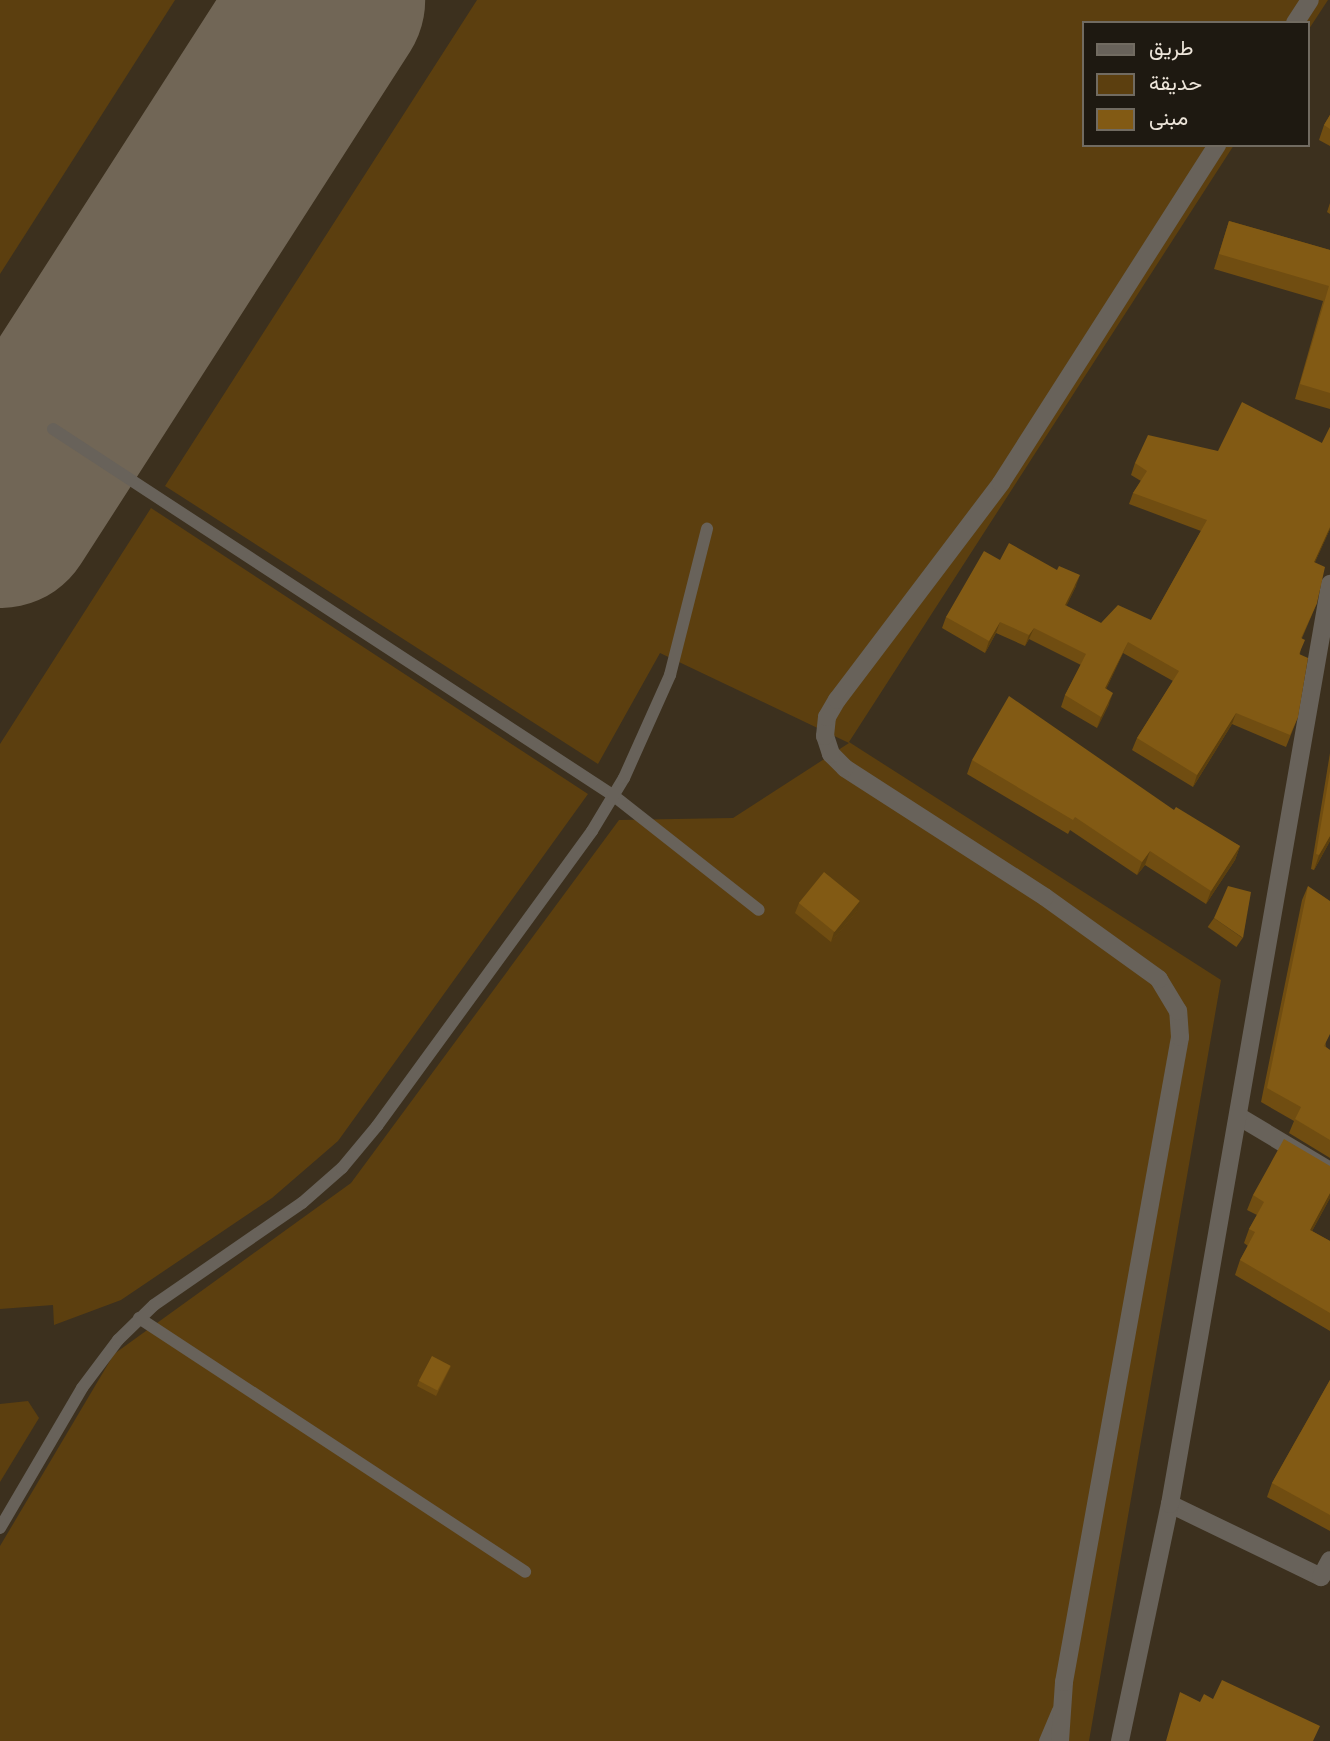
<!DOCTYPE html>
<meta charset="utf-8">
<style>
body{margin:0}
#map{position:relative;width:1330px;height:1741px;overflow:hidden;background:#3c301e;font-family:"PT Sans",Vazirmatn,sans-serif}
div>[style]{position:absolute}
.green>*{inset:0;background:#5c3f0f}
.runway>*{height:191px;margin:-95.5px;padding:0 95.5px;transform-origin:95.5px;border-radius:95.5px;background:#716656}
.service>*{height:12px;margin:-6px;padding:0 6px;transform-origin:6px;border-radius:6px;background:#68625a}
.minor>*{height:18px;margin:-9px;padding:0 9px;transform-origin:9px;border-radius:9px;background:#68625a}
.tertiary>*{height:18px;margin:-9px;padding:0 9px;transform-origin:9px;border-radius:9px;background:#68625a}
.wall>*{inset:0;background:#704d11;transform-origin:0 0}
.shaded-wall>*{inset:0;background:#5b3f0e}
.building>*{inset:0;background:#825a14;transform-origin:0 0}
span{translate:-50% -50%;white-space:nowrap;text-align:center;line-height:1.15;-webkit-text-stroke:5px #1e1911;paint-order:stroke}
.legend{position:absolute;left:1082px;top:21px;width:228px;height:126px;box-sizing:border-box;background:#1e1911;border:2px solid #716b61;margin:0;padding:9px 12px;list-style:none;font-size:21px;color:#ede5da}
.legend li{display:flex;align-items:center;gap:14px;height:35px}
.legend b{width:35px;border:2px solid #716b61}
</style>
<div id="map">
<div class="green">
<div style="clip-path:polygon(0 0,175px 0,0 274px)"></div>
<div style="clip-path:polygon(477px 0,1328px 0,1307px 32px,1307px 23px,1083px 23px,1083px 145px,1234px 145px,849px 742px,1221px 980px,1089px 1741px,0 1741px,0 1546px,114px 1354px,351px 1183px,619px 820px,733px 818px,849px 743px,660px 653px,598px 764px,165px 486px)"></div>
<div style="clip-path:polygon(151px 508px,588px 794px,338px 1141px,272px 1198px,121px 1300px,54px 1325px,53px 1305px,0 1309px,0 744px)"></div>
<div style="clip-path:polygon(28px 1401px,39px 1418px,0 1482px,0 1404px)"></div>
</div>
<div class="runway">
<div style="left:0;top:512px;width:609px;rotate:-57.28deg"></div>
</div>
<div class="service">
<div style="left:53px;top:429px;width:670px;rotate:33.19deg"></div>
<div style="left:614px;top:796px;width:184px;rotate:38.2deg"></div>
<div style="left:139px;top:1318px;width:462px;rotate:33.3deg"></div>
<div style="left:0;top:1528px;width:162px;rotate:-59.6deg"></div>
<div style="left:82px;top:1388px;width:60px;rotate:-53.1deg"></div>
<div style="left:118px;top:1340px;width:50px;rotate:-44.2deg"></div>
<div style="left:154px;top:1305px;width:180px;rotate:-34.6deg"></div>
<div style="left:302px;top:1203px;width:53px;rotate:-41.2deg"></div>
<div style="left:342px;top:1168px;width:55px;rotate:-50.2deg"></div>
<div style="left:377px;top:1126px;width:365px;rotate:-53.9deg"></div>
<div style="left:592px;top:831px;width:62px;rotate:-58.9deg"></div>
<div style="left:624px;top:778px;width:113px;rotate:-65.9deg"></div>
<div style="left:670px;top:675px;width:151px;rotate:-75.8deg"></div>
<div style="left:1045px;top:1741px;width:33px;rotate:-67deg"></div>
</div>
<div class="minor">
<div style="left:1295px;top:23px;width:27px;rotate:-57deg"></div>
<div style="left:1238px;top:1116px;width:107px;rotate:30.9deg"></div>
<div style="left:1170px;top:1504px;width:168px;rotate:25.8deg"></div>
<div style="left:1321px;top:1577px;width:19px;rotate:-62deg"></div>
<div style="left:1060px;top:1741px;width:59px;rotate:-86.1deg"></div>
<div style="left:1064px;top:1682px;width:655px;rotate:-79.8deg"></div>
<div style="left:1180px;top:1037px;width:26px;rotate:-94deg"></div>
<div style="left:1178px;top:1011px;width:37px;rotate:-121deg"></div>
<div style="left:1159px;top:979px;width:140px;rotate:-144.3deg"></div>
<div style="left:1045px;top:897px;width:238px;rotate:-147.2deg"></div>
<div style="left:845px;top:768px;width:20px;rotate:-135deg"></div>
<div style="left:831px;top:754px;width:19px;rotate:-108deg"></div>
<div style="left:825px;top:736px;width:19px;rotate:-84deg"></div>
<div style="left:827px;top:717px;width:20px;rotate:-60deg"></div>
<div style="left:837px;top:700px;width:272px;rotate:-52.9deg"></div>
<div style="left:1001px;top:483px;width:401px;rotate:-57.4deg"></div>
</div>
<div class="tertiary">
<div style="left:1120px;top:1741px;width:242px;rotate:-78.1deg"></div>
<div style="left:1170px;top:1504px;width:934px;rotate:-80.13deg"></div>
</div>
<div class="wall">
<div style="clip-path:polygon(1330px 115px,1330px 146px,1319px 140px,1324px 125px)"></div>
<div style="clip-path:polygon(1330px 203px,1330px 214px,1327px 212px)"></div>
<div style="clip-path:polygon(1229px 221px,1330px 250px,1330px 409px,1295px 399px,1323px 301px,1214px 269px)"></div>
<div style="clip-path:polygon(1330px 427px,1330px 529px,1315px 562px,1317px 603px,1302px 638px,1300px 654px,1298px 717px,1286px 747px,1232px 724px,1193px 787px,1132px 750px,1137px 738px,1173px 681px,1123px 653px,1106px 689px,1109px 704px,1097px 728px,1061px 707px,1065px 695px,1081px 665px,1029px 639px,1025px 646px,996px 633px,985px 653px,942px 628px,946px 617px,1000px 560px,1076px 586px,1066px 606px,1101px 623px,1151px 620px,1201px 531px,1129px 504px,1133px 493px,1141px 481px,1131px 475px,1135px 463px,1218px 451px,1322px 443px)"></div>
<div style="clip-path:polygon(1330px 753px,1330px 841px,1314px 870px,1311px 869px)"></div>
<div style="clip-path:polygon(972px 760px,1174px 810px,1240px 846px,1235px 860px,1206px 904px,1145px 865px,1137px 875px,1070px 830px,1068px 834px,967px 774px)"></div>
<div style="clip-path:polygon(1308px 886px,1326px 1047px,1330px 1050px,1330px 1158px,1289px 1133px,1294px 1121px,1261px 1102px,1302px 900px)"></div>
<div style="clip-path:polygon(799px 903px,857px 911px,831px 942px,795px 913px)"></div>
<div style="left:1214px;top:918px;width:35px;height:11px;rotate:35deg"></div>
<div style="clip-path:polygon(1330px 1166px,1330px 1198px,1312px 1231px,1330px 1241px,1330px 1331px,1235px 1275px,1240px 1260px,1248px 1246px,1244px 1243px,1249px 1229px,1257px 1215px,1247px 1210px,1253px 1195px)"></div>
<div style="clip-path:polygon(451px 1366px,436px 1396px,417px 1386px,419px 1381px)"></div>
<div style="clip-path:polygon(1330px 1380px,1330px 1531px,1267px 1497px,1272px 1483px)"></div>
</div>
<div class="shaded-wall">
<div style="clip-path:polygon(1330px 527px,1330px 529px,1310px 573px,1314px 562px)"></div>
<div style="clip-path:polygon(1080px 575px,1076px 586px,1061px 617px,1065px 605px)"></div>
<div style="clip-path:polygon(1000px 622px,996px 633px,985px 653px,989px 641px)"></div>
<div style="clip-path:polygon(1034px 628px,1029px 639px,1025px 646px,1029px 635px)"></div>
<div style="clip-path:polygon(1128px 642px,1123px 653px,1101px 700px,1105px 688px)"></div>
<div style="clip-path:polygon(1113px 693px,1109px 704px,1097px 728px,1101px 717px)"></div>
<div style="clip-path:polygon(1236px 713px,1232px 724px,1193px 787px,1197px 775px)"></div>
<div style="clip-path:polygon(1330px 836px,1330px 841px,1314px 870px,1319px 855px)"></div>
<div style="clip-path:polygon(1240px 846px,1235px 860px,1206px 904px,1211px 891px)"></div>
<div style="clip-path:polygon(1150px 851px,1145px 865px,1137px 875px,1142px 862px)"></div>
<div style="clip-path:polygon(860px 901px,857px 911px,831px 942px,834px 932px)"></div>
<div style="clip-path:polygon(1330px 1193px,1330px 1198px,1305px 1244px,1310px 1230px)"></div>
</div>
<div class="building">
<div style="clip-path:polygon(1330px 115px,1330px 129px,1324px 125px)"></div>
<div style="clip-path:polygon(1229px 221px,1330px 250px,1330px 393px,1300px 384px,1329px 286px,1219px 254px)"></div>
<div style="clip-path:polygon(1242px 402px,1322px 443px,1330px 427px,1330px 527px,1314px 562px,1325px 567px,1317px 603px,1301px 638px,1305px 640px,1299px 654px,1308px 658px,1298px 717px,1290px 735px,1236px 713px,1197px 775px,1137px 738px,1179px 671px,1128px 642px,1105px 688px,1113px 693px,1101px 717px,1065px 695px,1086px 654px,1034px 628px,1029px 635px,1000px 622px,989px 641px,946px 617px,984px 551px,1000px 560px,1009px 543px,1057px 570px,1059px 566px,1080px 575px,1065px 605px,1101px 623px,1118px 605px,1151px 620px,1207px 520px,1133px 493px,1147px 471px,1135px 463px,1148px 435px,1218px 451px)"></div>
<div style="clip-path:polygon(1009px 696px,1174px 810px,1176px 807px,1240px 846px,1211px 891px,1150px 851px,1142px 862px,1075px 817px,1073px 820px,972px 760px)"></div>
<div style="clip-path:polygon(1330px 771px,1330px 836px,1319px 855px,1316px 854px)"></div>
<div style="left:824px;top:872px;width:46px;height:40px;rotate:39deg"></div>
<div style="clip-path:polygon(1228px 886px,1251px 892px,1243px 938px,1214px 918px)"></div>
<div style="clip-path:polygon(1308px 886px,1330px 901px,1330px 1034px,1324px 1046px,1330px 1050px,1330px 1140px,1295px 1119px,1301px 1107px,1267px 1088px)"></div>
<div style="clip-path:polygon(1284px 1139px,1330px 1166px,1330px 1193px,1310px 1230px,1330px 1241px,1330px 1313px,1240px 1260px,1255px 1232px,1249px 1229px,1264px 1202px,1253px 1195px)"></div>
<div style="left:432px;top:1356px;width:21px;height:28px;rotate:28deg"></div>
<div style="clip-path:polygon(1330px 1380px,1330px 1515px,1272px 1483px)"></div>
<div style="clip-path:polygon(1222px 1680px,1320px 1726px,1313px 1741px,1166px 1741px,1180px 1692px,1200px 1702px,1204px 1694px,1213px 1699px)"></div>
</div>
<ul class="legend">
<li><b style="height:9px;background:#68625a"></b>طريق</li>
<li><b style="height:19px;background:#5c3f0f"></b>حديقة</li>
<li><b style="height:19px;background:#825a14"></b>مبنى</li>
</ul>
</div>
